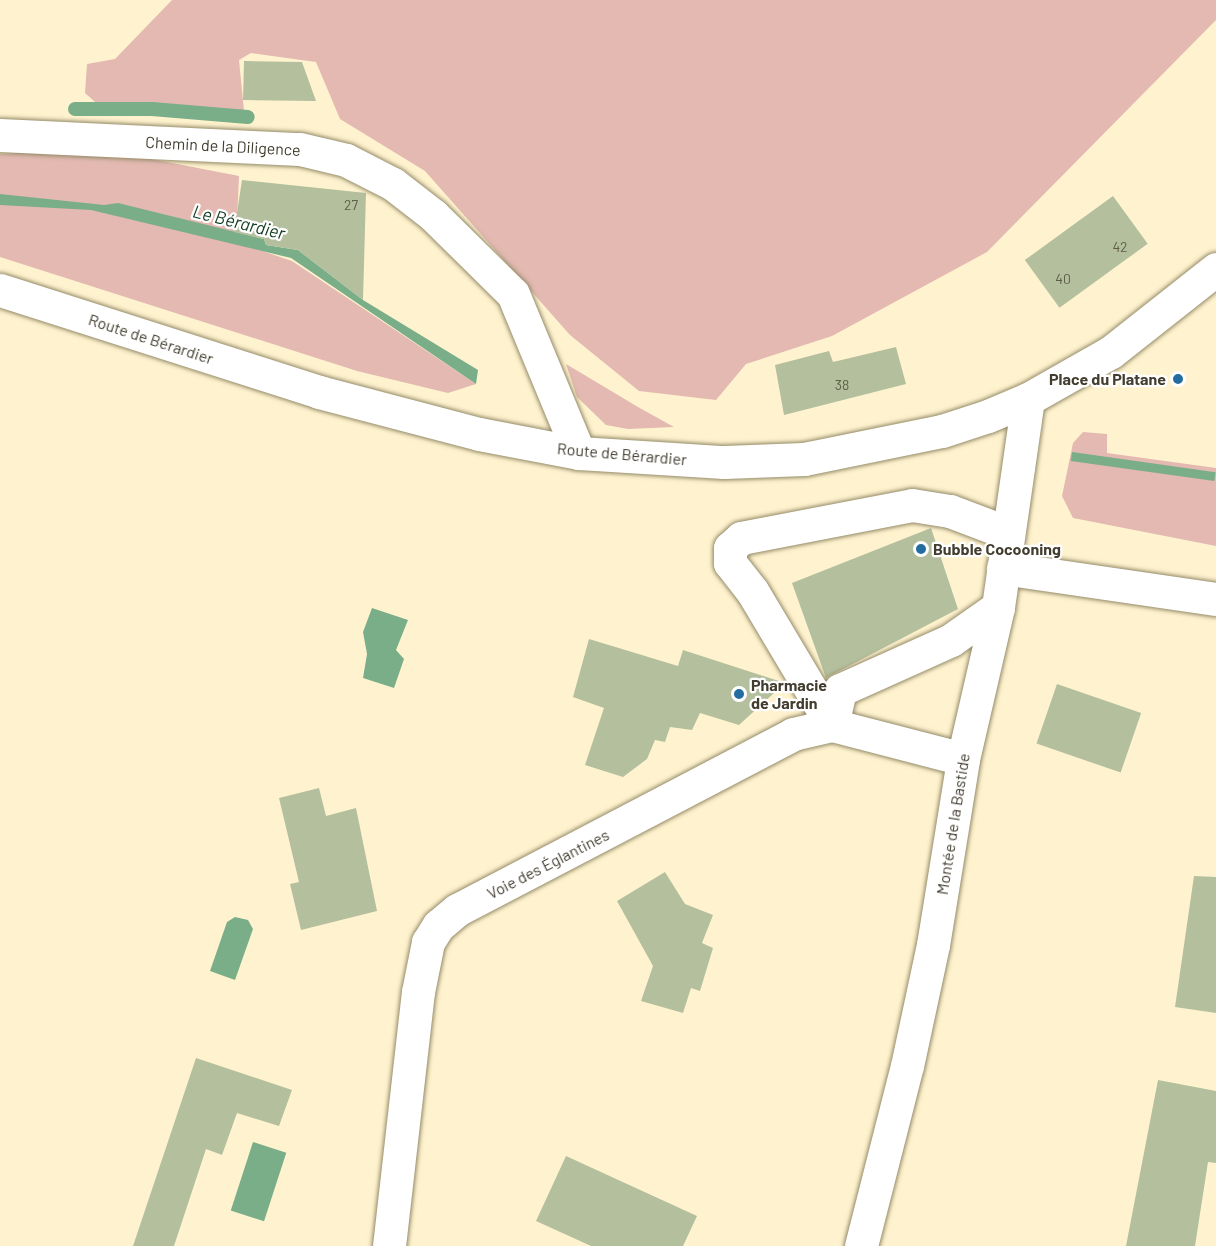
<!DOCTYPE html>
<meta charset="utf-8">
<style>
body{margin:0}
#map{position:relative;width:1216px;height:1246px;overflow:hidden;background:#fff3cf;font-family:Barlow,sans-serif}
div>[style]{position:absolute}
.green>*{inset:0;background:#e3b9b1}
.water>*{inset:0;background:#79ae88;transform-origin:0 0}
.stream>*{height:14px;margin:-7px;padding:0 7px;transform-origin:7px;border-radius:7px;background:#79ae88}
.building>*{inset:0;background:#b4bf9d;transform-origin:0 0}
.roads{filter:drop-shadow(0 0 2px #958b69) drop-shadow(0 0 2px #958b69)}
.minor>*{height:33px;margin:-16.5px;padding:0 16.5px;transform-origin:16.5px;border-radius:16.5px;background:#fff}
.major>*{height:33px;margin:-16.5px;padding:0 16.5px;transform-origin:16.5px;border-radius:16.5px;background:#fff}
.dots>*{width:16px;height:16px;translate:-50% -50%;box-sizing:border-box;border:3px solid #fff;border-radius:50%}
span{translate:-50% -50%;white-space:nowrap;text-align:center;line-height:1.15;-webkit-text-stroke:4.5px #fff;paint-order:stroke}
.number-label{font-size:14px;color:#5e5e4a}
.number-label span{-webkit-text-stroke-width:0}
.street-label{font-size:16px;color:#423d2f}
.poi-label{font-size:16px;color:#423d2f;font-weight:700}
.right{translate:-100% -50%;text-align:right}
.left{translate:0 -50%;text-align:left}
.water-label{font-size:18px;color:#143e24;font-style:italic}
</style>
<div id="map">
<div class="green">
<div style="clip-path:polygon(172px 0,1216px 0,1216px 20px,987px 252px,832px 336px,746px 364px,716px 400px,639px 391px,570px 335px,425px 171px,340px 119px,316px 62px,251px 53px,239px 60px,245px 121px,104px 110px,85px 93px,87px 64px,115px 59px)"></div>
<div style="clip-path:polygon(95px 148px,239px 176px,236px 242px,292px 261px,476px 384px,448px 393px,357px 371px,0 257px,0 154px)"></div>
<div style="clip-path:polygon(566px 364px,638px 407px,674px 427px,628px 429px,606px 425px,577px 397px)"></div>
<div style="clip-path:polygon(1083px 432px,1107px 434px,1107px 453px,1216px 468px,1216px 546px,1073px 518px,1062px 496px,1073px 443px)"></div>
</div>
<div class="water">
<div style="clip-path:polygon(0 194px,104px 205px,118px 203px,264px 239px,266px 245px,298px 250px,363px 300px,478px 370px,476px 384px,291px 258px,91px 210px,0 205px)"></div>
<div style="left:1072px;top:452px;width:145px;height:9px;rotate:8deg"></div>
<div style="clip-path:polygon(372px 608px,408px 620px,396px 650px,404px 659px,394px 688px,363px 678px,367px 654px,363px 632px)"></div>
<div style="clip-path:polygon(235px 917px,248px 920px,253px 929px,235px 980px,210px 971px,227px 922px)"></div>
<div style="left:253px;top:1142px;width:35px;height:72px;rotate:18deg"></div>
</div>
<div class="stream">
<div style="left:75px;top:109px;width:77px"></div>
<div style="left:152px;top:109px;width:96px;rotate:4.8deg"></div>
</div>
<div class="building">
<div style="clip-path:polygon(244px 61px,302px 62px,316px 101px,243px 100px)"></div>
<div style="clip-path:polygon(242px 180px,366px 193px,363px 300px,298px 250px,266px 245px,264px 239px,234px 232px)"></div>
<div style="left:1113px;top:196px;width:59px;height:109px;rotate:54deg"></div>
<div style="clip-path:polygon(896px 347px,906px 384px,784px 415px,775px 365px,829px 351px,833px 362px)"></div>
<div style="clip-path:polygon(931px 528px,958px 609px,826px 678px,792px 583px)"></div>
<div style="clip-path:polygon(589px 639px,678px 666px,683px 650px,785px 683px,739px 725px,700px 713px,692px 730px,670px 727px,665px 742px,655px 740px,647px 759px,623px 777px,585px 765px,604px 708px,573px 697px)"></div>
<div style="left:1057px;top:684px;width:89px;height:63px;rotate:19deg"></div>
<div style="clip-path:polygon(319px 788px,326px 816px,356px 808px,377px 911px,301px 930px,290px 884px,299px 882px,279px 798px)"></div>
<div style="clip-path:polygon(665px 872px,685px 904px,713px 915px,702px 943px,713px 948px,700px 991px,691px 988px,683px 1013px,641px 1001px,653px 966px,617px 901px)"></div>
<div style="clip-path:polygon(1194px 876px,1216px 877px,1216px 1013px,1175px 1007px)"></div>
<div style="clip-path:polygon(196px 1058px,292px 1090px,279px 1126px,237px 1113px,222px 1155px,206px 1149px,174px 1246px,133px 1246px)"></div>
<div style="clip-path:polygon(1158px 1080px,1216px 1091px,1216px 1163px,1208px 1162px,1195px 1246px,1126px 1246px)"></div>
<div style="clip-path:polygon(566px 1156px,697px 1216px,683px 1246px,591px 1246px,536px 1221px)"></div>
</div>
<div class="roads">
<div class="minor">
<div style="left:0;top:135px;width:300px;rotate:2.7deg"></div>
<div style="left:300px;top:149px;width:47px;rotate:13.4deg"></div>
<div style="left:346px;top:160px;width:53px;rotate:27.1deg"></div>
<div style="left:393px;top:184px;width:51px;rotate:37.8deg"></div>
<div style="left:433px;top:215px;width:112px;rotate:44.6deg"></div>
<div style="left:513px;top:294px;width:172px;rotate:67.5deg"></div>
<div style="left:1003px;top:568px;width:215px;rotate:8.3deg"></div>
<div style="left:832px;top:725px;width:156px;rotate:-120.8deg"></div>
<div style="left:752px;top:591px;width:36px;rotate:-128deg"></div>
<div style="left:730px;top:563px;width:15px;rotate:-90deg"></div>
<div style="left:730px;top:548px;width:15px;rotate:-42deg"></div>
<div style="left:741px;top:538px;width:174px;rotate:-10.9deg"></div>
<div style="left:912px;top:505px;width:38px;rotate:9deg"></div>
<div style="left:950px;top:511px;width:62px;rotate:20.8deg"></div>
<div style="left:832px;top:725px;width:36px;rotate:-77deg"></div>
<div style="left:840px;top:690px;width:122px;rotate:-24.2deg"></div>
<div style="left:951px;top:640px;width:57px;rotate:-35.1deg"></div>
<div style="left:389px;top:1246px;width:256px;rotate:-83.5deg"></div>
<div style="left:418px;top:992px;width:51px;rotate:-78.7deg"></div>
<div style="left:428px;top:942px;width:19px;rotate:-58deg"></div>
<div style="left:438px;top:926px;width:25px;rotate:-40deg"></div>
<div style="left:457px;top:910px;width:379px;rotate:-27.6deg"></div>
<div style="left:793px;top:734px;width:40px;rotate:-13deg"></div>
<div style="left:832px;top:725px;width:135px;rotate:14.5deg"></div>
<div style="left:861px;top:1246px;width:186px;rotate:-75.7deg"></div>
<div style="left:907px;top:1066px;width:124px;rotate:-77.9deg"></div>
<div style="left:933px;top:945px;width:188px;rotate:-80.8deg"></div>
<div style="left:963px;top:759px;width:156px;rotate:-77deg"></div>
<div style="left:998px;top:607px;width:210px;rotate:-81.8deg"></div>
</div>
<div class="major">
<div style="left:0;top:290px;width:335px;rotate:17.7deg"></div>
<div style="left:319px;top:392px;width:165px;rotate:14.7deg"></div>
<div style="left:479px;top:434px;width:102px;rotate:10.8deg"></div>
<div style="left:579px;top:453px;width:145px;rotate:3.6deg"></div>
<div style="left:724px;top:462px;width:80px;rotate:-2.1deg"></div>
<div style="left:804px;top:459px;width:141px;rotate:-11.5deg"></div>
<div style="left:942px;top:431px;width:48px;rotate:-18.1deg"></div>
<div style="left:988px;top:416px;width:43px;rotate:-23deg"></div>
<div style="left:1028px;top:399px;width:95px;rotate:-29.5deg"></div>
<div style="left:1111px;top:352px;width:134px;rotate:-38.3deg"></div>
</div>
</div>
<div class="dots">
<div style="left:1178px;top:379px;background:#236da0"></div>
<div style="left:921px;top:549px;background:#236da0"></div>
<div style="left:739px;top:694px;background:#236da0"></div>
</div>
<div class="number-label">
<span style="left:351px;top:205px">27</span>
<span style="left:1120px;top:247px">42</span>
<span style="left:1063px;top:279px">40</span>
<span style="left:842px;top:385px">38</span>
</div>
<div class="street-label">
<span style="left:223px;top:146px;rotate:3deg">Chemin de la Diligence</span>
<span style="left:151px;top:339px;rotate:18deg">Route de Bérardier</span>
<span style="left:622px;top:454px;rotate:5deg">Route de Bérardier</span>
<span style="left:953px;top:824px;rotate:-81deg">Montée de la Bastide</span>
<span style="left:548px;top:864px;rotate:-27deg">Voie des Églantines</span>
</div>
<div class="poi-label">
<span class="right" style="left:1166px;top:379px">Place du Platane</span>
<span class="left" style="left:933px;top:549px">Bubble Cocooning</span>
<span class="left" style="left:751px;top:694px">Pharmacie<br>de Jardin</span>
</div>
<div class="water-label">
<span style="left:239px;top:222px;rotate:14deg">Le Bérardier</span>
</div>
</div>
